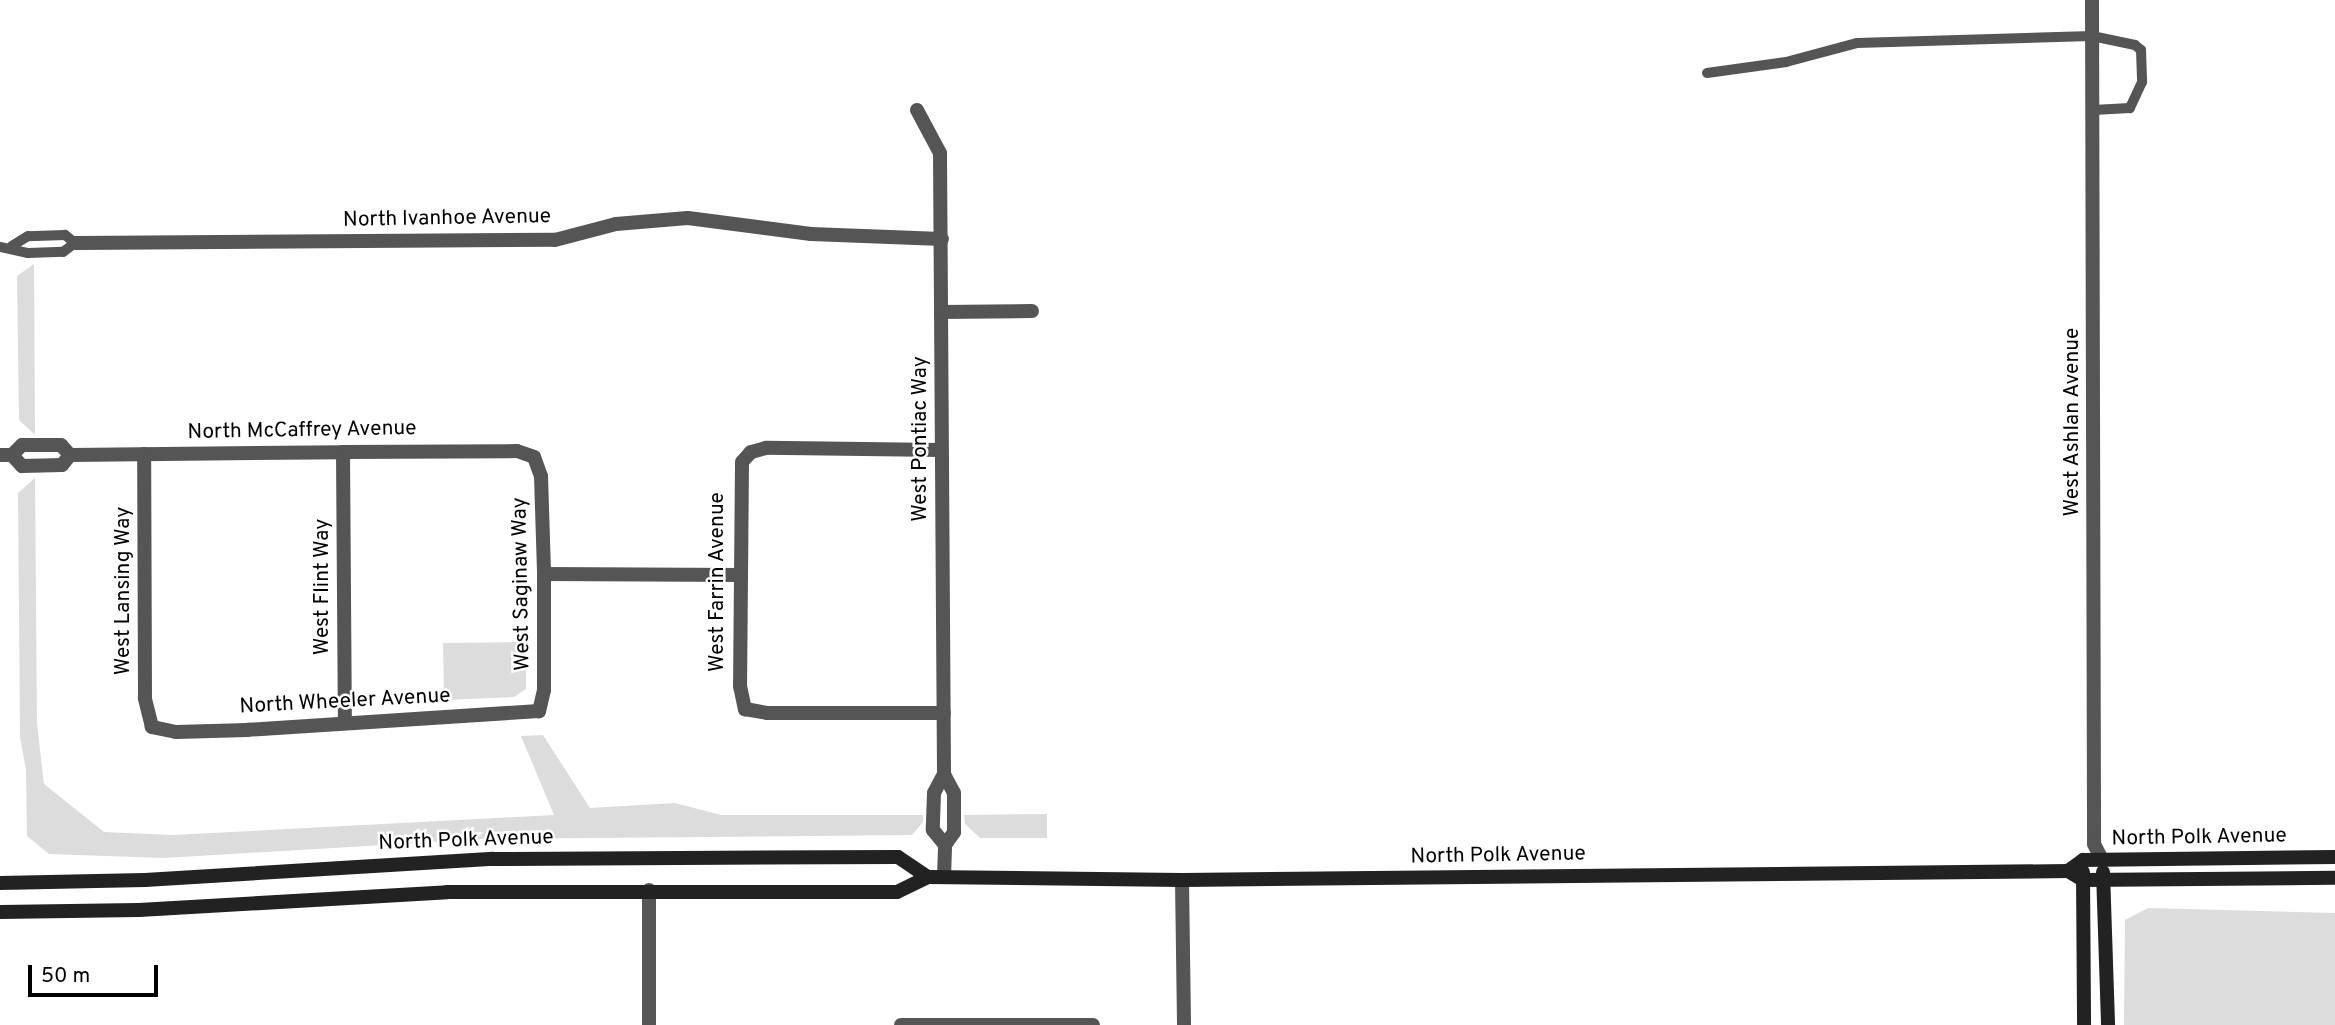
<!DOCTYPE html>
<style>
body{margin:0}
#map{position:relative;width:2335px;height:1025px;overflow:hidden;background:#fff;font-family:Overpass,sans-serif}
div>[style]{position:absolute}
.green>*{inset:0;background:#dcdcdc}
.service>*{height:10px;margin:-5px;padding:0 5px;transform-origin:5px;border-radius:5px;background:#555}
.minor>*{height:14px;margin:-7px;padding:0 7px;transform-origin:7px;border-radius:7px;background:#555}
.tertiary>*{height:14px;margin:-7px;padding:0 7px;transform-origin:7px;border-radius:7px;background:#555}
.secondary>*{height:14px;margin:-7px;padding:0 7px;transform-origin:7px;border-radius:7px;background:#222}
span{translate:-50% -50%;white-space:nowrap;text-align:center;line-height:1.15;-webkit-text-stroke:5px #fff;paint-order:stroke}
.street-label{font-size:21px;color:#000}
.scale{position:absolute;left:28px;top:965px;width:130px;height:32px;box-sizing:border-box;border:4px solid #000;border-top:0;padding-left:9px;font-size:21px;line-height:24px;white-space:nowrap;color:#000;-webkit-text-stroke:5px #fff;paint-order:stroke}
</style>
<div id="map">
<div class="green">
<div style="clip-path:polygon(34px 264px,35px 435px,19px 420px,17px 276px)"></div>
<div style="clip-path:polygon(35px 478px,37px 724px,44px 784px,104px 832px,173px 835px,554px 815px,521px 736px,543px 735px,590px 808px,675px 803px,721px 815px,923px 815px,923px 822px,912px 835px,483px 839px,164px 858px,49px 854px,27px 836px,26px 770px,20px 737px,18px 493px)"></div>
<div style="clip-path:polygon(526px 642px,526px 689px,514px 697px,444px 700px,443px 643px)"></div>
<div style="clip-path:polygon(1047px 814px,1047px 838px,980px 838px,965px 824px,964px 815px)"></div>
<div style="clip-path:polygon(2148px 908px,2335px 913px,2335px 1025px,2124px 1025px,2125px 920px)"></div>
</div>
<div class="service">
<div style="left:1707px;top:73px;width:80px;rotate:-7.9deg"></div>
<div style="left:1786px;top:62px;width:73px;rotate:-15deg"></div>
<div style="left:1857px;top:43px;width:235px;rotate:-1.7deg"></div>
<div style="left:2092px;top:36px;width:44px;rotate:11.8deg"></div>
<div style="left:2135px;top:45px;width:8px;rotate:40deg"></div>
<div style="left:2141px;top:50px;width:32px;rotate:88deg"></div>
<div style="left:2142px;top:82px;width:29px;rotate:115deg"></div>
<div style="left:2130px;top:108px;width:37px;rotate:177deg"></div>
<div style="left:0;top:247px;width:29px;rotate:12deg"></div>
<div style="left:28px;top:253px;width:35px;rotate:-2deg"></div>
<div style="left:63px;top:252px;width:15px;rotate:-37deg"></div>
<div style="left:75px;top:243px;width:13px;rotate:-141deg"></div>
<div style="left:65px;top:235px;width:37px;rotate:178deg"></div>
<div style="left:28px;top:236px;width:19px;rotate:148deg"></div>
</div>
<div class="minor">
<div style="left:917px;top:110px;width:49px;rotate:61.9deg"></div>
<div style="left:940px;top:153px;width:621px;rotate:89.63deg"></div>
<div style="left:75px;top:243px;width:480px;rotate:-0.4deg"></div>
<div style="left:555px;top:240px;width:63px;rotate:-14.7deg"></div>
<div style="left:616px;top:224px;width:72px;rotate:-4.8deg"></div>
<div style="left:688px;top:218px;width:124px;rotate:7.4deg"></div>
<div style="left:811px;top:234px;width:131px;rotate:2.2deg"></div>
<div style="left:941px;top:312px;width:91px;rotate:-0.6deg"></div>
<div style="left:941px;top:450px;width:175px;rotate:-179.3deg"></div>
<div style="left:766px;top:448px;width:16px;rotate:165deg"></div>
<div style="left:751px;top:452px;width:13px;rotate:132deg"></div>
<div style="left:742px;top:462px;width:224px;rotate:90.5deg"></div>
<div style="left:740px;top:686px;width:24px;rotate:78deg"></div>
<div style="left:745px;top:709px;width:22px;rotate:10deg"></div>
<div style="left:767px;top:713px;width:177px"></div>
<div style="left:343px;top:452px;width:271px;rotate:89.6deg"></div>
<div style="left:0;top:455px;width:12px"></div>
<div style="left:12px;top:455px;width:14px;rotate:-45deg"></div>
<div style="left:22px;top:445px;width:39px"></div>
<div style="left:61px;top:445px;width:13px;rotate:48deg"></div>
<div style="left:70px;top:455px;width:273px;rotate:-0.6deg"></div>
<div style="left:343px;top:452px;width:174px;rotate:-0.3deg"></div>
<div style="left:517px;top:451px;width:18px;rotate:19deg"></div>
<div style="left:534px;top:457px;width:20px;rotate:70deg"></div>
<div style="left:541px;top:476px;width:98px;rotate:88.2deg"></div>
<div style="left:544px;top:574px;width:116px;rotate:90deg"></div>
<div style="left:544px;top:690px;width:22px;rotate:103deg"></div>
<div style="left:539px;top:711px;width:292px;rotate:176.3deg"></div>
<div style="left:248px;top:730px;width:72px;rotate:178.4deg"></div>
<div style="left:176px;top:732px;width:25px;rotate:-168deg"></div>
<div style="left:152px;top:727px;width:30px;rotate:-104deg"></div>
<div style="left:145px;top:698px;width:244px;rotate:-90.2deg"></div>
<div style="left:12px;top:455px;width:15px;rotate:48deg"></div>
<div style="left:22px;top:466px;width:40px;rotate:-1.4deg"></div>
<div style="left:62px;top:465px;width:13px;rotate:-51deg"></div>
<div style="left:544px;top:574px;width:196px;rotate:0.3deg"></div>
<div style="left:944px;top:877px;width:32px;rotate:-88deg"></div>
<div style="left:945px;top:845px;width:16px;rotate:-55deg"></div>
<div style="left:954px;top:832px;width:39px;rotate:-90deg"></div>
<div style="left:954px;top:793px;width:21px;rotate:-118deg"></div>
<div style="left:944px;top:774px;width:21px;rotate:118deg"></div>
<div style="left:934px;top:793px;width:37px;rotate:92deg"></div>
<div style="left:933px;top:830px;width:19px;rotate:51deg"></div>
<div style="left:1182px;top:880px;width:145px;rotate:89.2deg"></div>
<div style="left:649px;top:890px;width:135px;rotate:90deg"></div>
<div style="left:901px;top:1025px;width:192px"></div>
</div>
<div class="tertiary">
<div style="left:2092px;top:0;width:844px;rotate:89.86deg"></div>
<div style="left:2094px;top:844px;width:18px;rotate:63deg"></div>
</div>
<div class="secondary">
<div style="left:2068px;top:871px;width:19px;rotate:-36deg"></div>
<div style="left:2083px;top:860px;width:252px;rotate:-0.7deg"></div>
<div style="left:2083px;top:872px;width:153px;rotate:89.6deg"></div>
<div style="left:2103px;top:872px;width:153px;rotate:88.1deg"></div>
<div style="left:0;top:883px;width:145px;rotate:-1.2deg"></div>
<div style="left:145px;top:880px;width:349px;rotate:-3.5deg"></div>
<div style="left:493px;top:859px;width:405px;rotate:-0.3deg"></div>
<div style="left:898px;top:857px;width:36px;rotate:34deg"></div>
<div style="left:0;top:912px;width:139px;rotate:-0.8deg"></div>
<div style="left:139px;top:910px;width:309px;rotate:-3.3deg"></div>
<div style="left:447px;top:892px;width:450px"></div>
<div style="left:897px;top:892px;width:34px;rotate:-26deg"></div>
<div style="left:928px;top:877px;width:254px;rotate:0.7deg"></div>
<div style="left:1182px;top:880px;width:886px;rotate:-0.58deg"></div>
<div style="left:2068px;top:871px;width:17px;rotate:31deg"></div>
<div style="left:2083px;top:880px;width:252px;rotate:-0.5deg"></div>
</div>
<div class="street-label">
<span style="left:447px;top:219px;rotate:-1deg">North lvanhoe Avenue</span>
<span style="left:2073px;top:422px;rotate:-90deg">West Ashlan Avenue</span>
<span style="left:302px;top:431px;rotate:-1deg">North McCaffrey Avenue</span>
<span style="left:921px;top:439px;rotate:-90deg">West Pontiac Way</span>
<span style="left:718px;top:582px;rotate:-90deg">West Farrin Avenue</span>
<span style="left:522px;top:584px;rotate:-91deg">West Saginaw Way</span>
<span style="left:323px;top:587px;rotate:-90deg">West Flint Way</span>
<span style="left:124px;top:591px;rotate:-90deg">West Lansing Way</span>
<span style="left:345px;top:702px;rotate:-3deg">North Wheeler Avenue</span>
<span style="left:2199px;top:838px;rotate:-1deg">North Polk Avenue</span>
<span style="left:466px;top:841px;rotate:-2deg">North Polk Avenue</span>
<span style="left:1498px;top:856px;rotate:-1deg">North Polk Avenue</span>
</div>
<div class="scale">50 m</div>
</div>
